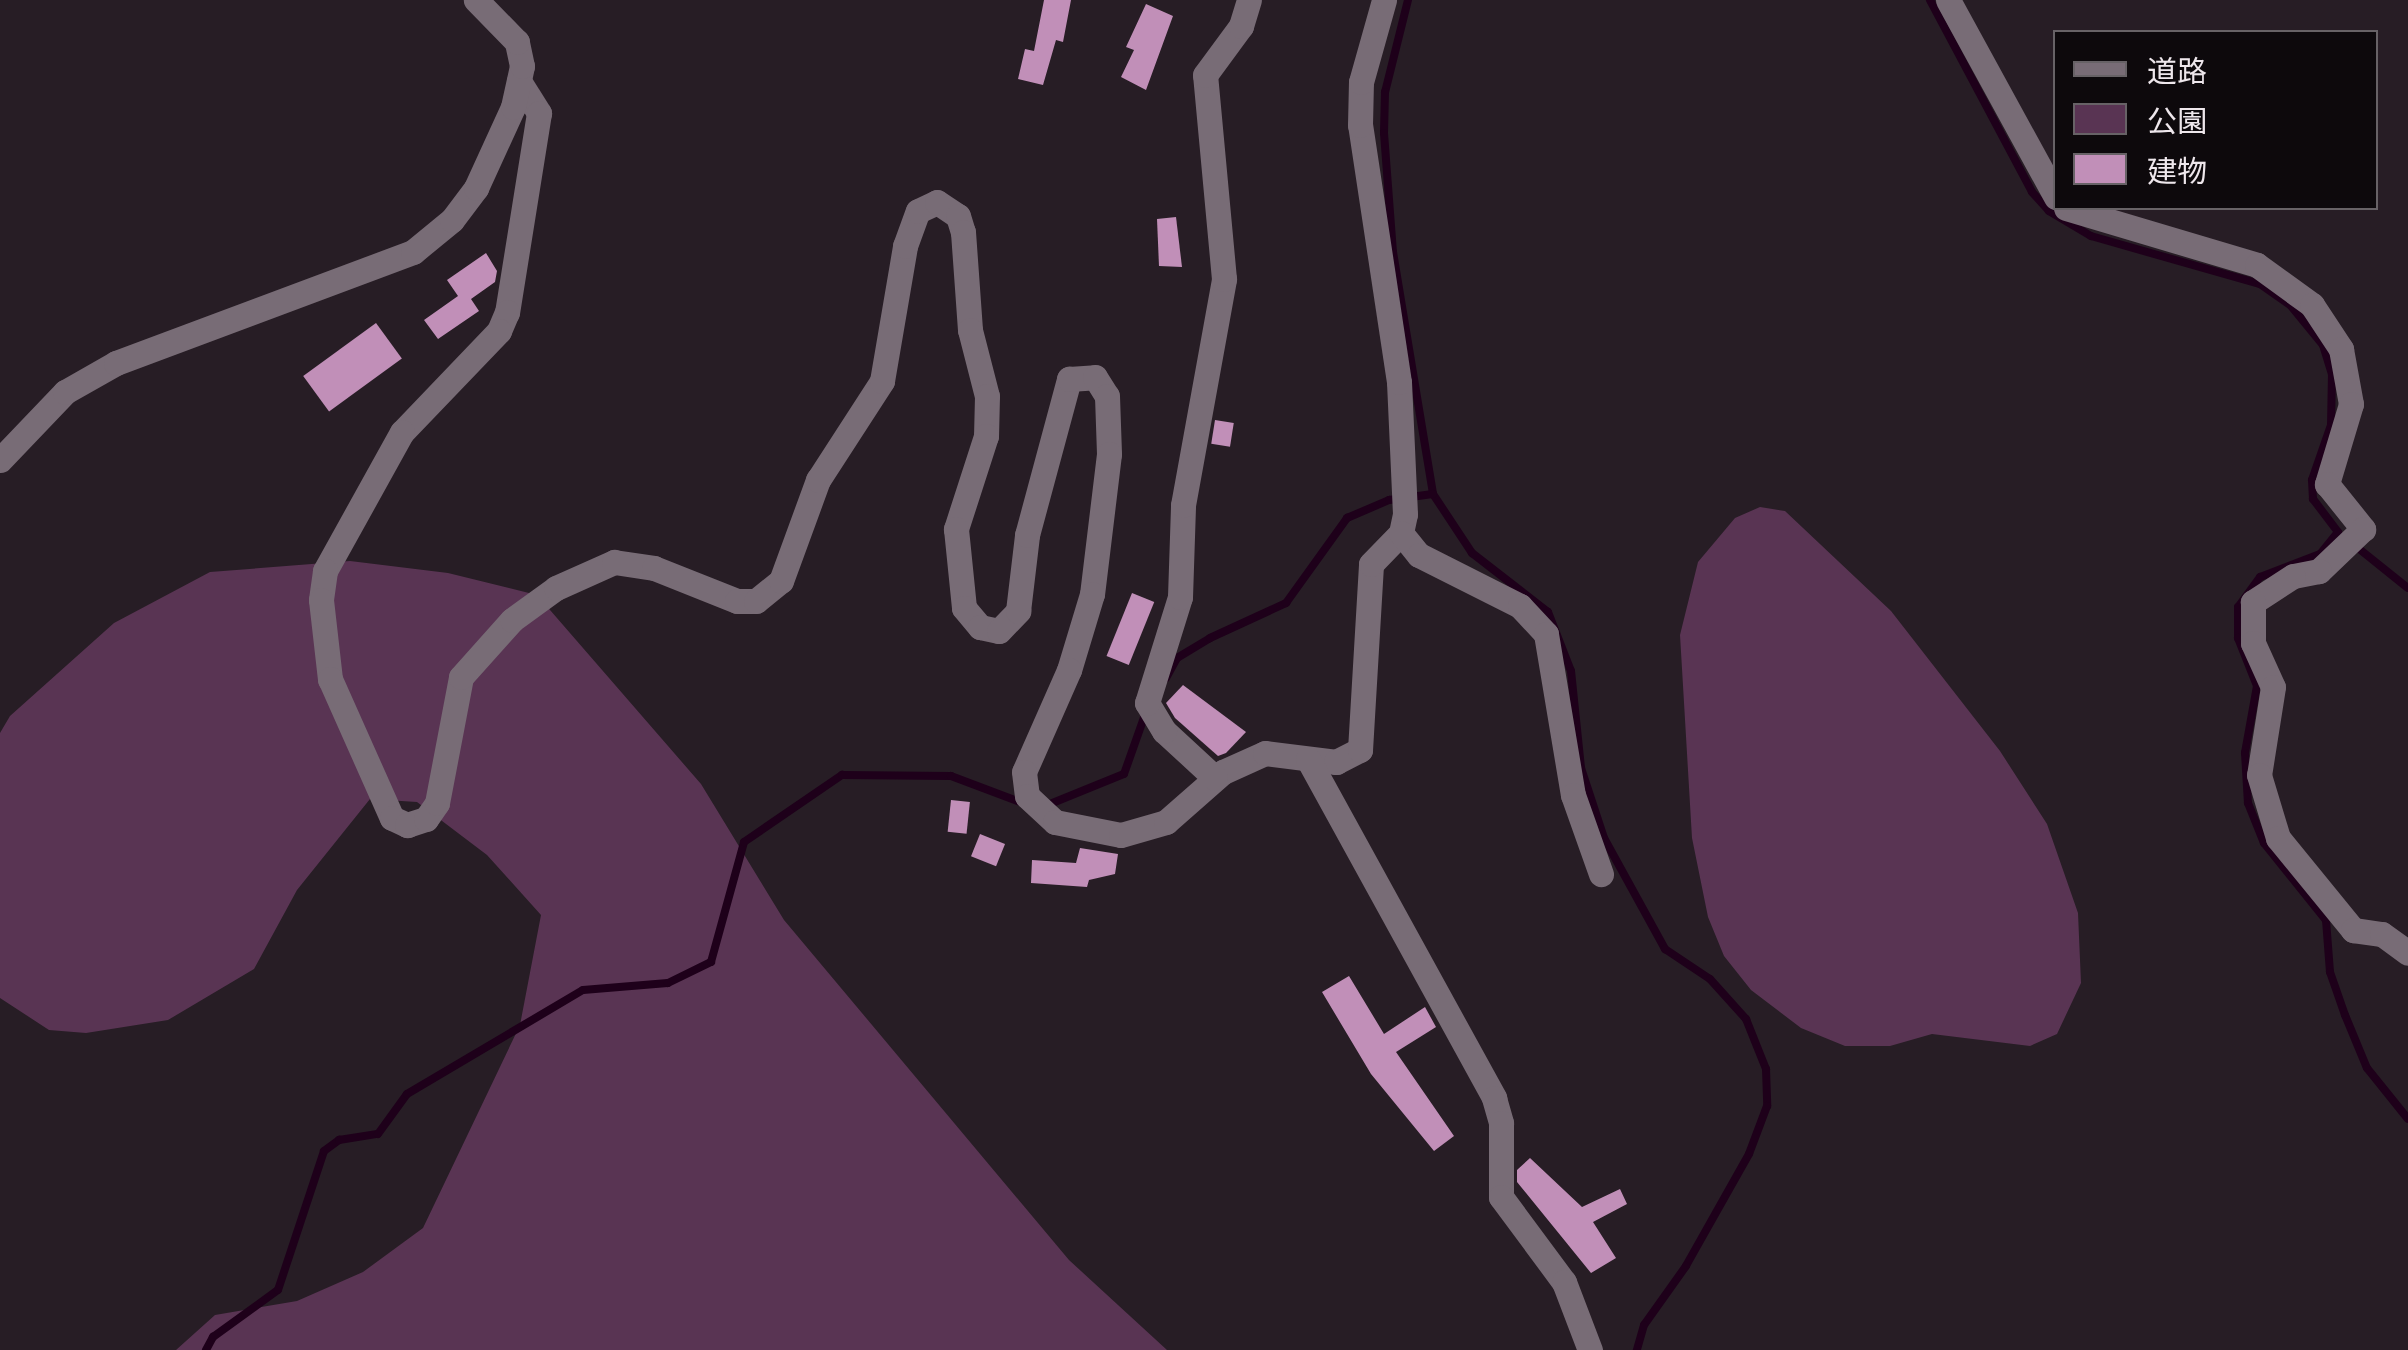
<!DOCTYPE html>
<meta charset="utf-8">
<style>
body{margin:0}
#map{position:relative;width:2408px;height:1350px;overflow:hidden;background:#271d25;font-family:"Alegreya Sans","Noto Sans JP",sans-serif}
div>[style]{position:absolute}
.green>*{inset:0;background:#593453}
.stream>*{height:8px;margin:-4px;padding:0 4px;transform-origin:4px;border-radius:4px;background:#1e001a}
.building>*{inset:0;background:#c18fb8;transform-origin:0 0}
.minor>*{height:25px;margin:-12.5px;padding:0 12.5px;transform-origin:12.5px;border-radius:12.5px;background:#786c76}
span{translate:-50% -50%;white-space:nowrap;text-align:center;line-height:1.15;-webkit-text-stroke:10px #0d090c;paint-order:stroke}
.legend{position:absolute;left:2053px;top:30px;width:325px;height:180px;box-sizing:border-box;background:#0d090c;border:2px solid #676266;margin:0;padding:12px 18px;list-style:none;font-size:30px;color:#eee7ec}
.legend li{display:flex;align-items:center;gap:20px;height:50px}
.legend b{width:50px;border:2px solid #676266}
</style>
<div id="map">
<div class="green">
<div style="clip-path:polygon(1760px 507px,1785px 511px,1891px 611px,2000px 751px,2047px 824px,2078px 913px,2081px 983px,2057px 1034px,2030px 1046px,1932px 1034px,1890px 1046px,1845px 1046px,1801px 1028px,1751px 990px,1724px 956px,1708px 917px,1692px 838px,1680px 635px,1698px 562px,1735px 518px)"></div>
<div style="clip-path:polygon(350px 561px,448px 573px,537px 595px,701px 784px,784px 920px,1069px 1260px,1167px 1350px,176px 1350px,215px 1315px,297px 1301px,363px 1272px,423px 1228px,520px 1025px,541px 915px,487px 855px,417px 802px,370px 799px,297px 890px,254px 969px,168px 1020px,86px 1033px,49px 1030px,0 998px,0 733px,10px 716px,114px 623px,210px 572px)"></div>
</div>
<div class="stream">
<div style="left:1408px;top:0;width:95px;rotate:104deg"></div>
<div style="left:1385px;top:92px;width:41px;rotate:91.4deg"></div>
<div style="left:1384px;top:133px;width:119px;rotate:85.7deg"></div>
<div style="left:1393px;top:252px;width:245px;rotate:80.6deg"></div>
<div style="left:1433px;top:494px;width:71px;rotate:56.5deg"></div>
<div style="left:1472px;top:553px;width:96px;rotate:37.8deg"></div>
<div style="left:1548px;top:612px;width:63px;rotate:68.7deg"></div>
<div style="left:1571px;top:671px;width:98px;rotate:84.1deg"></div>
<div style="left:1581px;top:768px;width:74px;rotate:71.8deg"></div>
<div style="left:1604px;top:838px;width:127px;rotate:61.2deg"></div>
<div style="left:1665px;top:949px;width:54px;rotate:33.7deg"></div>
<div style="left:1710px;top:979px;width:54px;rotate:48deg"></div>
<div style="left:1746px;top:1019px;width:54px;rotate:68.2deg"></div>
<div style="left:1766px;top:1069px;width:37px;rotate:88deg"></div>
<div style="left:1767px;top:1106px;width:51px;rotate:110.6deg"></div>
<div style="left:1749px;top:1154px;width:129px;rotate:119.4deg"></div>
<div style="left:1686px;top:1266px;width:72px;rotate:125.4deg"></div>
<div style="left:1644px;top:1325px;width:26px;rotate:106deg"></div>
<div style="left:1930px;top:0;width:217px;rotate:62deg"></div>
<div style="left:2032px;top:192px;width:25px;rotate:48deg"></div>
<div style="left:2049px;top:211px;width:49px;rotate:30.8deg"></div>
<div style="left:2091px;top:236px;width:176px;rotate:15.9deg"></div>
<div style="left:2260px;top:284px;width:38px;rotate:35deg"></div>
<div style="left:2291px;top:306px;width:50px;rotate:50.6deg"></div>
<div style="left:2323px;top:345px;width:30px;rotate:73deg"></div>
<div style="left:2332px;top:374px;width:51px;rotate:91.1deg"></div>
<div style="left:2331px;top:425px;width:58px;rotate:109.1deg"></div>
<div style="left:2312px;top:480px;width:19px;rotate:87deg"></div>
<div style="left:2313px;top:499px;width:41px;rotate:52.9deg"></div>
<div style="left:2338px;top:532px;width:28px;rotate:129deg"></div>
<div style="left:2320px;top:554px;width:64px;rotate:159deg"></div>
<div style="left:2260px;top:577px;width:37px;rotate:126deg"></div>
<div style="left:2238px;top:607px;width:31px;rotate:90deg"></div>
<div style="left:2238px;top:638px;width:52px;rotate:68.4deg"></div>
<div style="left:2257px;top:686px;width:68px;rotate:100.2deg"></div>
<div style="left:2245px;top:753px;width:50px;rotate:86.6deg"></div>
<div style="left:2248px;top:803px;width:43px;rotate:68.2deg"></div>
<div style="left:2264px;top:843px;width:99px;rotate:51.2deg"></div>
<div style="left:2326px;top:920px;width:52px;rotate:85.6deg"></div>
<div style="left:2330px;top:972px;width:46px;rotate:70.8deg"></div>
<div style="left:2345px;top:1015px;width:57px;rotate:67.5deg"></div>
<div style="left:2367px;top:1068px;width:65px;rotate:51.2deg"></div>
<div style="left:2353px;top:544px;width:70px;rotate:38.7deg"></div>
<div style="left:1166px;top:678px;width:23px;rotate:-61deg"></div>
<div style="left:1177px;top:658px;width:39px;rotate:-31deg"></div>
<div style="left:1210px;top:638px;width:84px;rotate:-24.7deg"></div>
<div style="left:1286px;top:603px;width:105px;rotate:-54.3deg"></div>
<div style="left:1347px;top:518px;width:46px;rotate:-23.2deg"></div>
<div style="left:1389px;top:500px;width:44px;rotate:-7.8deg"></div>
<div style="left:1045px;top:806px;width:85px;rotate:-22.1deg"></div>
<div style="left:1124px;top:774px;width:66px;rotate:-70.5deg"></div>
<div style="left:206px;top:1350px;width:15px;rotate:-62deg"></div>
<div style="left:213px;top:1337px;width:80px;rotate:-35.9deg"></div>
<div style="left:278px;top:1290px;width:146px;rotate:-71.7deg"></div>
<div style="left:324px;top:1151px;width:19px;rotate:-36deg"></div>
<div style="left:339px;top:1140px;width:39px;rotate:-9deg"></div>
<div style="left:378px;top:1134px;width:49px;rotate:-54.1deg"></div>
<div style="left:407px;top:1094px;width:204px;rotate:-30.6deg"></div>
<div style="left:583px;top:990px;width:85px;rotate:-4.7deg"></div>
<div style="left:668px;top:983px;width:48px;rotate:-26deg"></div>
<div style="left:711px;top:962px;width:124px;rotate:-74.6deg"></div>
<div style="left:744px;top:842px;width:119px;rotate:-34.4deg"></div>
<div style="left:842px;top:775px;width:109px;rotate:0.5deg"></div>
<div style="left:951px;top:776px;width:77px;rotate:20.6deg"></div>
</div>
<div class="building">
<div style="clip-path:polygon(1044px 0,1071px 0,1063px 42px,1056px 40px,1043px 85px,1018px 79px,1025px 49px,1034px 51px)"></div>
<div style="clip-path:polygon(1146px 4px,1173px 16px,1146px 90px,1121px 77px,1134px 50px,1126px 47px)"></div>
<div style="clip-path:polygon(1176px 217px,1182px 267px,1159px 266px,1157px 219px)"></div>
<div style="clip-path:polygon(486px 253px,497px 271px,495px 282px,471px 299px,479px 311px,438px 339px,424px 320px,458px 296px,447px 280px)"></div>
<div style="left:376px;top:323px;width:44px;height:90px;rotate:54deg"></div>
<div style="left:1215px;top:420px;width:19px;height:24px;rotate:9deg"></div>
<div style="left:1132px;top:593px;width:24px;height:68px;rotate:22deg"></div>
<div style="clip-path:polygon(1183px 685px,1246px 732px,1226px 753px,1218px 756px,1175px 718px,1166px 703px)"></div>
<div style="left:951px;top:800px;width:19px;height:32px;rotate:6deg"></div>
<div style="left:980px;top:834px;width:27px;height:24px;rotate:22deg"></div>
<div style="clip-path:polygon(1080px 848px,1118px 854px,1115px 874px,1089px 880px,1087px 887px,1031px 883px,1032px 860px,1076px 863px)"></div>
<div style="clip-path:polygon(1349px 976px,1384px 1034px,1425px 1007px,1436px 1027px,1396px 1052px,1454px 1136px,1434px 1151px,1371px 1074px,1322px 992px)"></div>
<div style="clip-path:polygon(1530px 1158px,1582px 1207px,1620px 1189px,1627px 1204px,1593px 1222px,1616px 1258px,1591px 1273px,1517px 1182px,1517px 1170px)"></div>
</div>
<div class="minor">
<div style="left:1948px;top:0;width:225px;rotate:61.3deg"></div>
<div style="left:519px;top:81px;width:38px;rotate:58deg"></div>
<div style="left:539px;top:113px;width:202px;rotate:99.1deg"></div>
<div style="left:507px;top:312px;width:21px;rotate:113deg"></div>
<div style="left:499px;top:331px;width:140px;rotate:133.8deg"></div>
<div style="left:402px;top:432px;width:159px;rotate:119deg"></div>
<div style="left:325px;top:571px;width:29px;rotate:98deg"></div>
<div style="left:321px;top:600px;width:80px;rotate:83.5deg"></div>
<div style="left:330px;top:679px;width:152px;rotate:66deg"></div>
<div style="left:392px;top:818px;width:17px;rotate:25deg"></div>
<div style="left:407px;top:825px;width:20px;rotate:-18deg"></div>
<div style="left:426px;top:819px;width:19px;rotate:-55deg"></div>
<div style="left:437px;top:803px;width:128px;rotate:-79.2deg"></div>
<div style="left:461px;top:677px;width:76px;rotate:-48.2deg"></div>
<div style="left:512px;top:620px;width:54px;rotate:-36deg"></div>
<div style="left:556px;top:588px;width:64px;rotate:-24.1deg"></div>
<div style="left:614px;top:562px;width:40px;rotate:8.5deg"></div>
<div style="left:654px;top:568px;width:89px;rotate:21.7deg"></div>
<div style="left:737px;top:601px;width:19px"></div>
<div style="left:756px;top:601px;width:32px;rotate:-39deg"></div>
<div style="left:781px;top:581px;width:108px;rotate:-69.9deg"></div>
<div style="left:818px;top:480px;width:118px;rotate:-57.1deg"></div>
<div style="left:882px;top:381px;width:137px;rotate:-80.3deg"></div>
<div style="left:905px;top:246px;width:37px;rotate:-70deg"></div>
<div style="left:918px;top:211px;width:21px;rotate:-25deg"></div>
<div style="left:937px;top:202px;width:25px;rotate:34deg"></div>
<div style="left:958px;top:216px;width:17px;rotate:73deg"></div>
<div style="left:963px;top:232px;width:98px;rotate:85.9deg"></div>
<div style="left:970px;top:330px;width:68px;rotate:75.6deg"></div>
<div style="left:987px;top:396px;width:40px;rotate:91.4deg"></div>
<div style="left:986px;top:436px;width:98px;rotate:107.9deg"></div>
<div style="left:956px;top:529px;width:79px;rotate:84.2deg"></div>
<div style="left:964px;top:608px;width:25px;rotate:50deg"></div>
<div style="left:980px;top:627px;width:19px;rotate:12deg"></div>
<div style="left:999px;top:631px;width:28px;rotate:-46deg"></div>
<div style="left:1018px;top:611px;width:77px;rotate:-83.2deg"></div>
<div style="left:1027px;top:535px;width:162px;rotate:-74.9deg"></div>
<div style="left:1069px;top:379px;width:26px;rotate:-4deg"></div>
<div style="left:1095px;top:377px;width:22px;rotate:58deg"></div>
<div style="left:1107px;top:396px;width:58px;rotate:88deg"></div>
<div style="left:1109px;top:454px;width:141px;rotate:96.9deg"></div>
<div style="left:1092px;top:594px;width:79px;rotate:106.8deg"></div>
<div style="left:1069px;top:670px;width:111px;rotate:113.8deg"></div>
<div style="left:1024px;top:772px;width:24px;rotate:83deg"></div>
<div style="left:1027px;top:796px;width:38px;rotate:43deg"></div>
<div style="left:1055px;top:822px;width:67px;rotate:11.1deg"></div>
<div style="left:1121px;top:835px;width:47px;rotate:-16.1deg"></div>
<div style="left:1166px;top:822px;width:76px;rotate:-41.3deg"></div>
<div style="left:1223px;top:772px;width:46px;rotate:-24.3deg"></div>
<div style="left:1265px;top:753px;width:72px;rotate:7.2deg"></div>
<div style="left:1336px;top:762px;width:27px;rotate:-27deg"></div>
<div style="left:1360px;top:750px;width:186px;rotate:-86.6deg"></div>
<div style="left:1371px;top:564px;width:43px;rotate:-45.9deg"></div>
<div style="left:1401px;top:533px;width:19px;rotate:-78deg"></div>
<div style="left:1405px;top:514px;width:132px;rotate:-92.6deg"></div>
<div style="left:1399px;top:382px;width:260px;rotate:-98.6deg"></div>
<div style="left:1360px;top:125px;width:43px;rotate:-88.7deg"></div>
<div style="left:1361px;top:82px;width:85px;rotate:-74.3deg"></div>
<div style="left:2066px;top:208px;width:199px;rotate:16.6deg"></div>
<div style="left:2257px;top:265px;width:68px;rotate:36deg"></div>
<div style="left:2312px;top:305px;width:53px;rotate:56.6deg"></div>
<div style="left:2341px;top:349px;width:56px;rotate:79.7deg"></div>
<div style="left:2351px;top:404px;width:84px;rotate:106.7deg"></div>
<div style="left:2327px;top:484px;width:58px;rotate:51.3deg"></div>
<div style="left:2363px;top:529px;width:61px;rotate:136.3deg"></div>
<div style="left:2319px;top:571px;width:26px;rotate:169deg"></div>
<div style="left:2293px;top:576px;width:48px;rotate:147deg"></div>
<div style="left:2253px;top:602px;width:41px;rotate:90deg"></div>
<div style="left:2253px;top:643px;width:48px;rotate:65.6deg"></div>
<div style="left:2273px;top:687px;width:89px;rotate:99deg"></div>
<div style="left:2259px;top:775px;width:66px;rotate:73.2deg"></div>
<div style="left:2278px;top:838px;width:119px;rotate:50.8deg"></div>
<div style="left:2353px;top:930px;width:29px;rotate:8deg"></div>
<div style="left:2382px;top:934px;width:32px;rotate:36deg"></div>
<div style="left:0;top:460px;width:94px;rotate:-46.3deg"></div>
<div style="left:65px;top:392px;width:59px;rotate:-29.6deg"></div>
<div style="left:116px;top:363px;width:317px;rotate:-20.5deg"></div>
<div style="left:413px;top:252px;width:50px;rotate:-39.4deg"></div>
<div style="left:452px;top:220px;width:40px;rotate:-53deg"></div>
<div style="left:476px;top:188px;width:89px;rotate:-65.4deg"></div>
<div style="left:513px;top:107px;width:42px;rotate:-77.6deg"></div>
<div style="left:522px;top:66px;width:25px;rotate:-102deg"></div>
<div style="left:517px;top:42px;width:59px;rotate:-134.3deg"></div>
<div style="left:1401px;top:533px;width:28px;rotate:51deg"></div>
<div style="left:1419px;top:555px;width:113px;rotate:26.8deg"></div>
<div style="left:1520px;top:606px;width:38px;rotate:47deg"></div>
<div style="left:1546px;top:634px;width:163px;rotate:80.5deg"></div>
<div style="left:1573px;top:795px;width:84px;rotate:70.5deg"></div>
<div style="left:1308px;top:759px;width:387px;rotate:61.2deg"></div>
<div style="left:1494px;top:1098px;width:26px;rotate:74deg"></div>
<div style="left:1501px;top:1123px;width:74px;rotate:90deg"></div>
<div style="left:1501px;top:1197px;width:106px;rotate:53.5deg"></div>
<div style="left:1564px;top:1282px;width:73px;rotate:69.1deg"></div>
<div style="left:1215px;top:778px;width:69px;rotate:-137.3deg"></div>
<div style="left:1164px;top:731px;width:33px;rotate:-121deg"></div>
<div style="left:1147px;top:703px;width:111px;rotate:-72.7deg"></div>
<div style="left:1180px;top:597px;width:92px;rotate:-88.1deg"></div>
<div style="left:1183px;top:505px;width:230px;rotate:-79.7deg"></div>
<div style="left:1224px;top:279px;width:205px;rotate:-95.3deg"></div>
<div style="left:1205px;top:75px;width:61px;rotate:-53.7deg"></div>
<div style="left:1241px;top:26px;width:27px;rotate:-73deg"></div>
</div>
<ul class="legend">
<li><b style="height:12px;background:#786c76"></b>道路</li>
<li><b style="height:28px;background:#593453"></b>公園</li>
<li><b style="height:28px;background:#c18fb8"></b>建物</li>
</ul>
</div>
